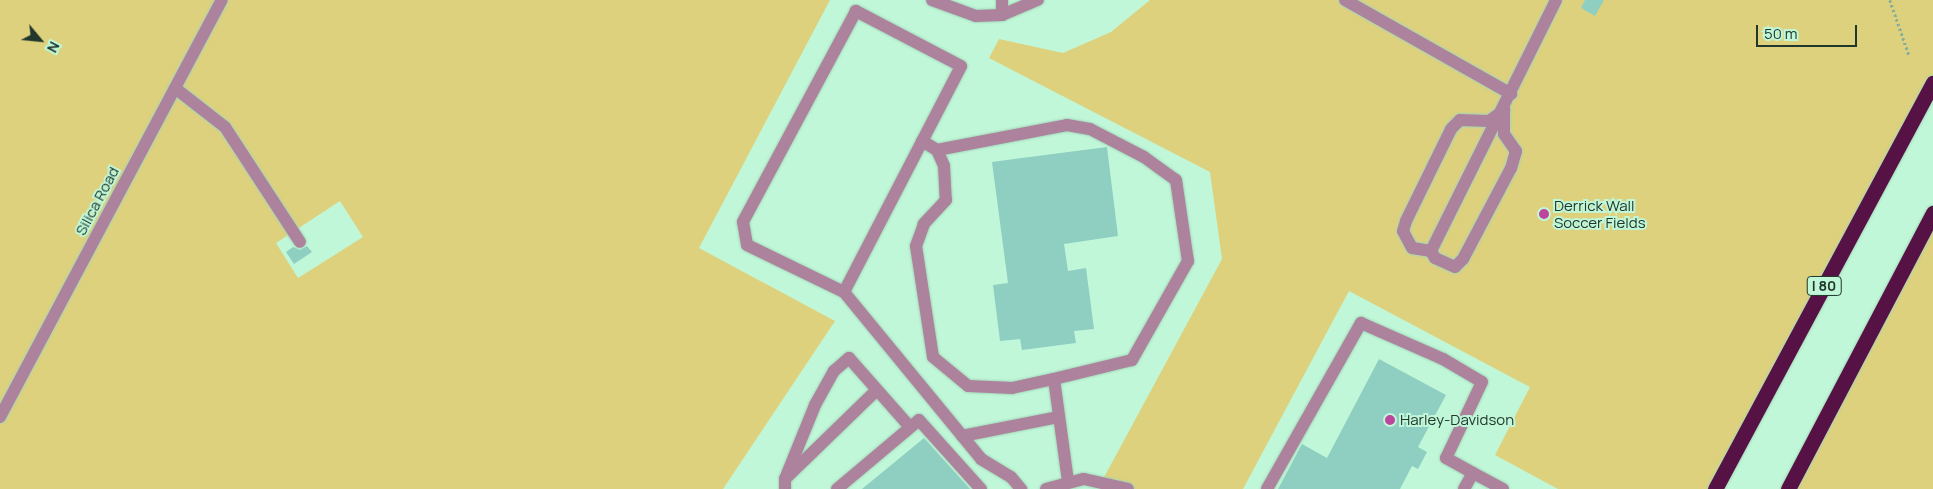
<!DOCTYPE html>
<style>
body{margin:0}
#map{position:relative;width:1933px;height:489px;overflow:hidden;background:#c0f7d8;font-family:Manrope,sans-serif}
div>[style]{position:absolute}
.green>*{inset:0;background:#ded17d}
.building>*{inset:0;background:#8ecfc2}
.path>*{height:2.5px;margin-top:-1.25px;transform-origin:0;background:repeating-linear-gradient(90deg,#84af98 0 2.5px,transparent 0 5px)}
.roads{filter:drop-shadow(0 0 1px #a3d4b9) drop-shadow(0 0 1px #a3d4b9)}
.minor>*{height:12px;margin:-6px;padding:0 6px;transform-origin:6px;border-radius:6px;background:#ad829d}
.highway>*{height:15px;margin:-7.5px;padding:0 7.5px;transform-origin:7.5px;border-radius:7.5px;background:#561245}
.dots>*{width:14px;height:14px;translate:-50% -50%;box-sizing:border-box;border:2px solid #c0f7d8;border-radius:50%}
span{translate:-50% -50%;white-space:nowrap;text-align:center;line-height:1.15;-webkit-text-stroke:4px #c0f7d8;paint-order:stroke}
.shield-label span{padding:1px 4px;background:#c0f7d8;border:1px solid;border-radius:4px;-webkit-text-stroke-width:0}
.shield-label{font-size:14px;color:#21372c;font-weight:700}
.street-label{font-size:15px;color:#21372c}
.poi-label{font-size:15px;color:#21372c}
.left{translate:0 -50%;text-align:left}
.north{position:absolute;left:15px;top:15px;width:50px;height:50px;-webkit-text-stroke:4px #c0f7d8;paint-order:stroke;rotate:118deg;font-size:14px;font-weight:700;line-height:20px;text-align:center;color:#21372c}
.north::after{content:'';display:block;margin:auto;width:18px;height:22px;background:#21372c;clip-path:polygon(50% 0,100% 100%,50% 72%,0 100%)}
.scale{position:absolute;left:1756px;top:25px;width:101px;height:22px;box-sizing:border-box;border:2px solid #21372c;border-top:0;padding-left:6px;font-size:15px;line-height:18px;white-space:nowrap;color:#21372c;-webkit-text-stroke:4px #c0f7d8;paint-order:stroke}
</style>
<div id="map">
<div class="green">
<div style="clip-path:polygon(evenodd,0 0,830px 0,699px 248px,835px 321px,723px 489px,0 489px,0 0,340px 201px,363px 237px,298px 278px,276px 243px,340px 201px)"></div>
<div style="clip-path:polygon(1150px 0,1933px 0,1933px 83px,1714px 489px,1558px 489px,1495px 455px,1530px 387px,1349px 291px,1243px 489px,1128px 489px,1102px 481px,1222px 259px,1210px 172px,989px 58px,999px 39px,1063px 53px,1111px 32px)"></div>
<div style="clip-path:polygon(1933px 213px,1933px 489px,1792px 489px)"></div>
</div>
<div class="building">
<div style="clip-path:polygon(1585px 0,1604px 0,1595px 16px,1581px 8px)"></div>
<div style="clip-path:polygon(1107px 147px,1118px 236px,1064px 244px,1068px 271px,1086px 268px,1094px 329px,1074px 331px,1076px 343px,1022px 350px,1020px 339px,1000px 341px,993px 285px,1008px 283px,992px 162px)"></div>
<div style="clip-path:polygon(307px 246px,312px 252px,294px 264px,286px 252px,293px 247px,300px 250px)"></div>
<div style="clip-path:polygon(1379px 359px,1446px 395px,1418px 447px,1427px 452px,1418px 469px,1412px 466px,1400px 489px,1278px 489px,1302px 444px,1327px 458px)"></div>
<div style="clip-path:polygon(924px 438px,970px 489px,862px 489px)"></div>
</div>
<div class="path">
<div style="left:1890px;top:0;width:58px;rotate:70.9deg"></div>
</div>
<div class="roads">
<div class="minor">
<div style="left:932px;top:0;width:47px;rotate:20deg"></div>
<div style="left:976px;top:16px;width:26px;rotate:-2deg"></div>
<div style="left:1002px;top:15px;width:39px;rotate:-23deg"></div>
<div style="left:1002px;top:0;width:15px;rotate:90deg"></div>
<div style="left:1345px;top:0;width:191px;rotate:29.5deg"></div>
<div style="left:175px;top:88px;width:63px;rotate:38deg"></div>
<div style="left:225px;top:127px;width:137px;rotate:56.9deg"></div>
<div style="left:1504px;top:110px;width:24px;rotate:90deg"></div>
<div style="left:1504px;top:134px;width:21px;rotate:55deg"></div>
<div style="left:1516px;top:151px;width:18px;rotate:106deg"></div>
<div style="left:1511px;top:168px;width:103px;rotate:117.8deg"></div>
<div style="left:1463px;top:259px;width:11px;rotate:135deg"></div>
<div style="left:1455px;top:267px;width:22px;rotate:-156deg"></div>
<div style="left:1435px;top:258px;width:8px;rotate:-120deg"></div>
<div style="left:1431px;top:251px;width:19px;rotate:-171deg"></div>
<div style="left:1412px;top:248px;width:19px;rotate:-118deg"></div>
<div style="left:1403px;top:231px;width:10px;rotate:-73deg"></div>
<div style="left:1406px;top:221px;width:102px;rotate:-63.9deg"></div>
<div style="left:1451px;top:129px;width:13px;rotate:-45deg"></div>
<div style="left:1460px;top:120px;width:29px;rotate:2deg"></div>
<div style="left:1489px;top:121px;width:19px;rotate:-36deg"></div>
<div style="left:922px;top:141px;width:17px;rotate:31deg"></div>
<div style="left:937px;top:150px;width:132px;rotate:-10.9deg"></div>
<div style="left:1067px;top:125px;width:23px;rotate:10deg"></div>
<div style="left:1090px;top:129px;width:61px;rotate:27.4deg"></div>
<div style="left:1144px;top:157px;width:39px;rotate:36deg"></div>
<div style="left:1176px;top:180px;width:82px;rotate:81.6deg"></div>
<div style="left:1188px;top:261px;width:114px;rotate:119.5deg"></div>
<div style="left:1132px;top:360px;width:80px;rotate:166.3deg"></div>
<div style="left:1054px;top:379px;width:103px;rotate:82.2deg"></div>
<div style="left:937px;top:150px;width:17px;rotate:66deg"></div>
<div style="left:944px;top:166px;width:34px;rotate:87deg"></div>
<div style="left:946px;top:200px;width:33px;rotate:133deg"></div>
<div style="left:924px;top:224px;width:23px;rotate:110deg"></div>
<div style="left:916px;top:246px;width:112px;rotate:81.3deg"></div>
<div style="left:933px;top:357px;width:45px;rotate:39.6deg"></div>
<div style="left:968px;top:386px;width:44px;rotate:2.6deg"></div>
<div style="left:1012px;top:388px;width:43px;rotate:-12.1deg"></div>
<div style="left:1431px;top:251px;width:280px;rotate:-63.5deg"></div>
<div style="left:844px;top:292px;width:254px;rotate:-62.6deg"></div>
<div style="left:961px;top:66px;width:119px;rotate:-152.4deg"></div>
<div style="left:856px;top:11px;width:239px;rotate:118.2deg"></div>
<div style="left:743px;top:222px;width:23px;rotate:80deg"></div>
<div style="left:747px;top:245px;width:108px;rotate:25.9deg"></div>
<div style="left:844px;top:292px;width:216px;rotate:50.6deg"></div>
<div style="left:981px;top:459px;width:35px;rotate:31deg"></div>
<div style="left:1011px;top:477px;width:16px;rotate:50deg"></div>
<div style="left:0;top:417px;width:472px;rotate:-62deg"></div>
<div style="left:962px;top:436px;width:99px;rotate:-11.1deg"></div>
<div style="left:785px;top:479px;width:80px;rotate:-67.9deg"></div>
<div style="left:815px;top:405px;width:39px;rotate:-61deg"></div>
<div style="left:834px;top:371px;width:20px;rotate:-41deg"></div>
<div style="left:849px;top:358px;width:92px;rotate:48.5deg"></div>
<div style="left:785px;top:489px;width:10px;rotate:-90deg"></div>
<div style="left:785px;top:479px;width:128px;rotate:-44.1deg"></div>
<div style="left:837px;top:489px;width:107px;rotate:-40.1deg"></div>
<div style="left:919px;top:420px;width:93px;rotate:48.1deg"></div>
<div style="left:1046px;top:489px;width:39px;rotate:-15deg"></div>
<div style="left:1084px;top:479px;width:45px;rotate:12.8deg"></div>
<div style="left:1267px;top:489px;width:191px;rotate:-60.5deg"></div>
<div style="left:1361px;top:323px;width:90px;rotate:23.7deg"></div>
<div style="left:1443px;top:359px;width:45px;rotate:30.5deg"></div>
<div style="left:1482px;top:382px;width:84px;rotate:115.3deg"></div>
<div style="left:1446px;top:458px;width:31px;rotate:29deg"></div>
<div style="left:1464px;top:489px;width:18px;rotate:-61deg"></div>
<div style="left:1473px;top:473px;width:34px;rotate:28deg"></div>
</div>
<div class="highway">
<div style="left:1715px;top:489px;width:461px;rotate:-61.8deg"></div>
<div style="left:1788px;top:489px;width:312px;rotate:-62.3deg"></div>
</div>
</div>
<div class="dots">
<div style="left:1544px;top:214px;background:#bd469c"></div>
<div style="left:1390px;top:420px;background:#bd469c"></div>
</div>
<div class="shield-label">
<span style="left:1824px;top:286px">I 80</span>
</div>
<div class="street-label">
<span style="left:97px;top:201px;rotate:-62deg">Silica Road</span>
</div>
<div class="poi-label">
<span class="left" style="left:1554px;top:214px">Derrick Wall<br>Soccer Fields</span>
<span class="left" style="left:1400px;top:420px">Harley-Davidson</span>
</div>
<div class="north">N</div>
<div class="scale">50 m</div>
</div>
